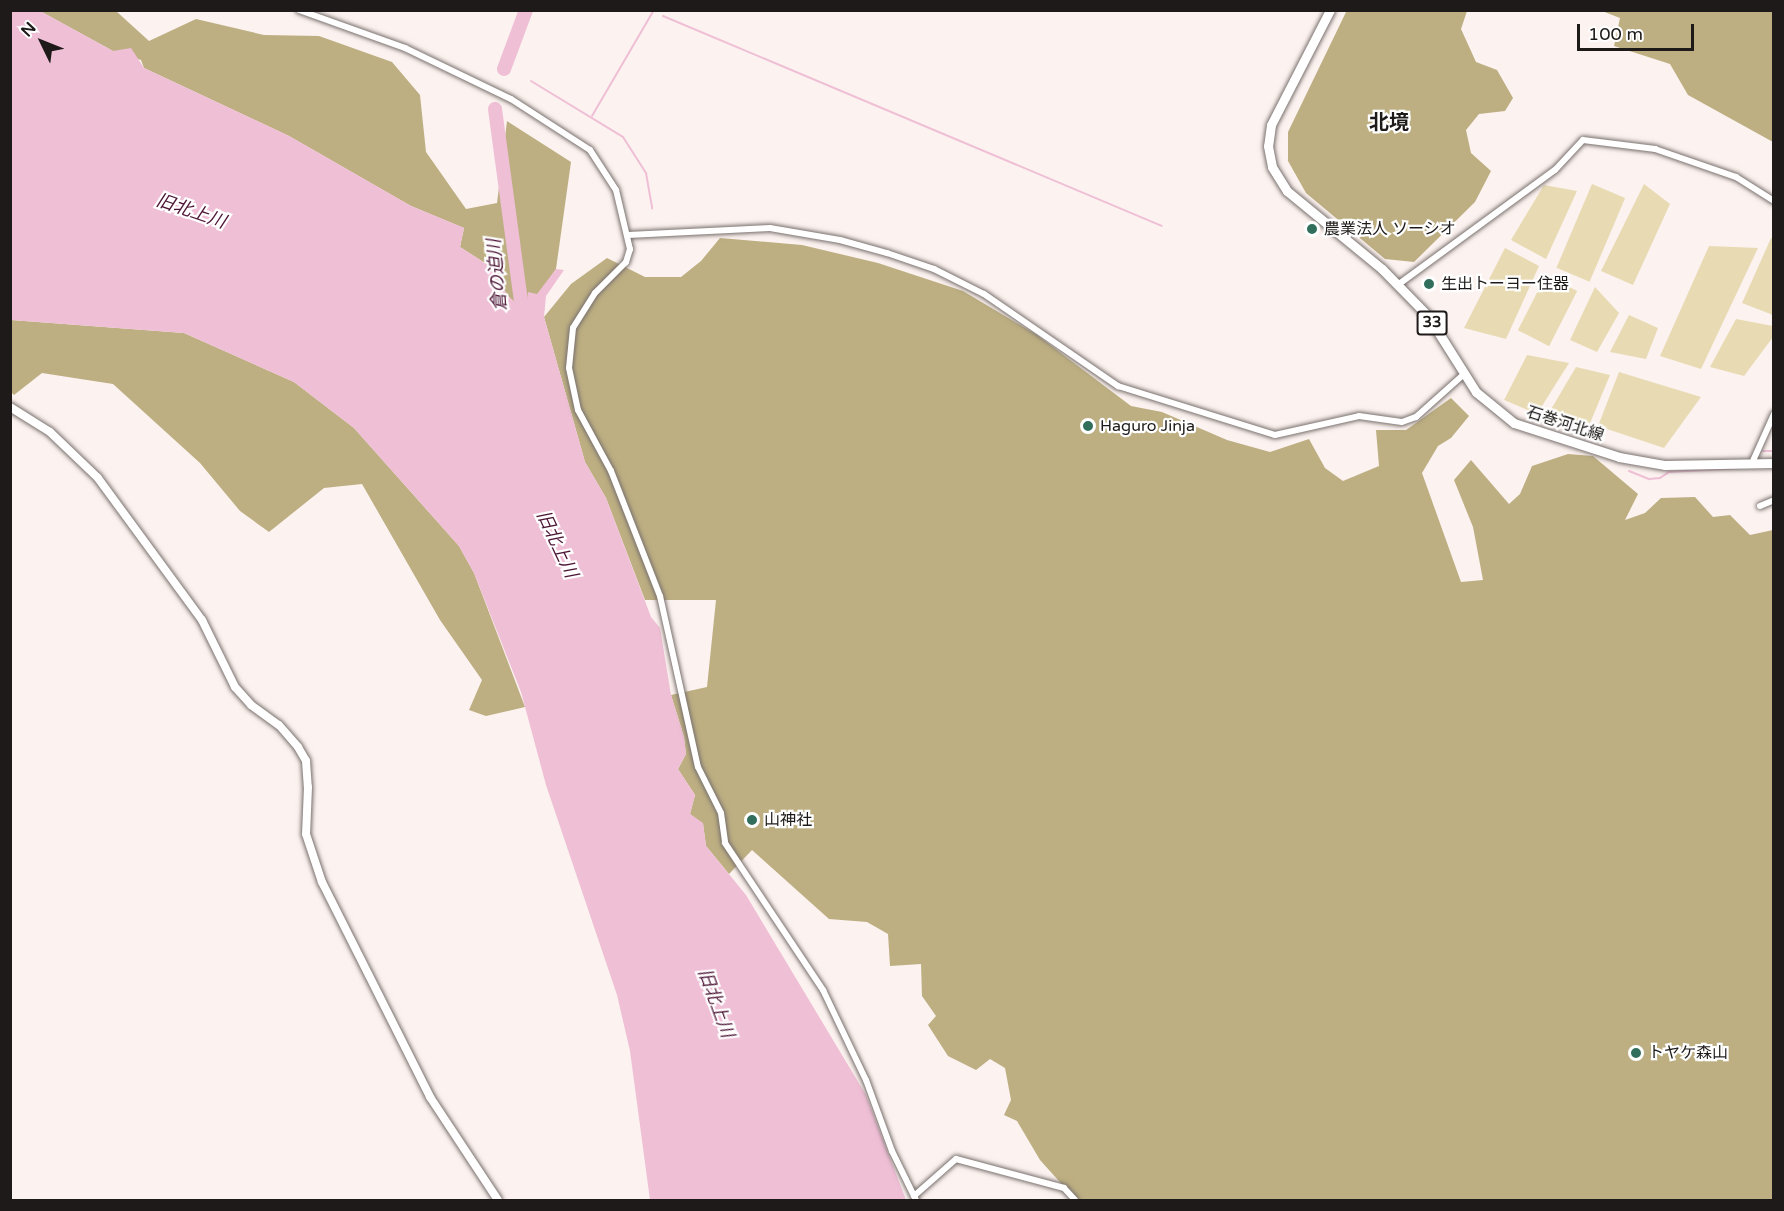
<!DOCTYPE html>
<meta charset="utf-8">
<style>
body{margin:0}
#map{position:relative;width:1784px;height:1211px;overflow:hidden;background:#fcf2ef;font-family:"Varela Round","Noto Sans JP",sans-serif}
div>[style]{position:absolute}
.green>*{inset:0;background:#e8dbb4;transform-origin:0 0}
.forest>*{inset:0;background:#bdaf82}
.water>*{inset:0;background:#efbfd6}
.stream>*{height:2px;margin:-1px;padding:0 1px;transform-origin:1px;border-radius:1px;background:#efbfd6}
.river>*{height:14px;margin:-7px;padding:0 7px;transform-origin:7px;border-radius:7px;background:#efbfd6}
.roads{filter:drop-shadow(0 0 2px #79716e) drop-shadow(0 0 2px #79716e)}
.street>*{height:6px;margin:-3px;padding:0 3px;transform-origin:3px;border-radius:3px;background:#fff}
.secondary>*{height:8px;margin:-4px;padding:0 4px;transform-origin:4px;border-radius:4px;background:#fff}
.primary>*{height:9px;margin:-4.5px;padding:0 4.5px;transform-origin:4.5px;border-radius:4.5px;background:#fff}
.dots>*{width:16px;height:16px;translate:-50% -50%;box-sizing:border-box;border:3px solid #fff;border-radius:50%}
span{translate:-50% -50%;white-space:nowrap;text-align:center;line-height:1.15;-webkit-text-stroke:4.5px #fff;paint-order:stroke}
.shield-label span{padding:2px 4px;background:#fff;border:2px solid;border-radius:4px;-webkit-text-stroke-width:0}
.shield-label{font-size:15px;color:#1d1a19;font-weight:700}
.poi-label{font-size:16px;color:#1d1a19}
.left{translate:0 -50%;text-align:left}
.street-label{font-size:16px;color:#1d1a19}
.water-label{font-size:18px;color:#4c1435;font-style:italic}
.quarter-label{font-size:20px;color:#1d1a19;font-weight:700}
.frame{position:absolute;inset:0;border:12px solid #1d1a19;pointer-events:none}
.north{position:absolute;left:12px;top:12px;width:60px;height:60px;-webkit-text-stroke:4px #fff;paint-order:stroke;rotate:313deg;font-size:16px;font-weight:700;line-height:24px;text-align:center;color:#1d1a19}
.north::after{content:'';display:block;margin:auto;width:21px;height:27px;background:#1d1a19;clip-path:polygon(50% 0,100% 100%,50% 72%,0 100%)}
.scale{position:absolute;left:1577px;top:24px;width:117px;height:27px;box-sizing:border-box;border:3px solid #1d1a19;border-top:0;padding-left:8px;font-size:18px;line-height:21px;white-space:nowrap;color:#1d1a19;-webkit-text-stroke:4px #fff;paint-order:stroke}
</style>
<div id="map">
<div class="green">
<div style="left:1592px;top:184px;width:36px;height:91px;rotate:23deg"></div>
<div style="clip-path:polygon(1644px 184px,1670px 204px,1633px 285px,1601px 271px)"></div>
<div style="clip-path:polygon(1544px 185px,1577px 191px,1546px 259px,1511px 240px)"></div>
<div style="clip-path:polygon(1771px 238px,1774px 239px,1773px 315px,1742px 303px)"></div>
<div style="clip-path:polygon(1709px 246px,1758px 248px,1701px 369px,1660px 356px)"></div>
<div style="clip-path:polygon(1505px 248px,1539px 266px,1506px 339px,1464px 328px)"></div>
<div style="left:1546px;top:275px;width:35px;height:62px;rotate:27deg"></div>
<div style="clip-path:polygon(1595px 287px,1619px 313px,1597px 352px,1570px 340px)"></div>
<div style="clip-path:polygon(1629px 315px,1658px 328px,1646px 359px,1610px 352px)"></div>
<div style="clip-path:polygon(1736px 319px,1773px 326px,1773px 337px,1744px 376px,1710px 367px)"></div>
<div style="clip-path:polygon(1527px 355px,1569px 363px,1537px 414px,1504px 400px)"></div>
<div style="clip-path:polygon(1576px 367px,1610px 375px,1588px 428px,1550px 411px)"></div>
<div style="clip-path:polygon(1619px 372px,1701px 397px,1664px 448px,1598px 426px)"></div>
</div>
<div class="forest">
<div style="clip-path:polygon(1347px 10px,1467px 11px,1461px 29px,1476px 62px,1497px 70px,1513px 98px,1505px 111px,1479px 114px,1466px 130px,1471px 153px,1491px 171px,1475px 202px,1414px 262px,1385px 259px,1306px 193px,1288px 161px,1288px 132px)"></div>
<div style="clip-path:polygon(40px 11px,116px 11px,149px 41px,196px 19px,264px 35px,319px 36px,392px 62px,420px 95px,426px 152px,466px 209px,497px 203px,507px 121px,571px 162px,556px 269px,526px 313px,508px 296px,488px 265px,460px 247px,464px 228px,411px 206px,289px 136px,144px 68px,141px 60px,113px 51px)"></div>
<div style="clip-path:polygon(1602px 11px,1773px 11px,1773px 142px,1688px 95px,1670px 64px,1614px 46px,1620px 18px)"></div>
<div style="clip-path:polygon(720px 238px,802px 245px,878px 263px,963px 291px,1037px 335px,1131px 406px,1162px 412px,1227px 440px,1270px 452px,1309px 439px,1325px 468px,1343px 481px,1379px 466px,1376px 430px,1406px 430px,1451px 398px,1469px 416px,1451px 438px,1438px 446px,1422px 473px,1461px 582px,1483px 580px,1473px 527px,1454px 480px,1471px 460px,1509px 504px,1520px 494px,1532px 466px,1568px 454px,1593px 456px,1638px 494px,1625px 520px,1645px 513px,1661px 498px,1695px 497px,1713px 517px,1730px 515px,1750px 535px,1773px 530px,1773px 1200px,1076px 1200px,1040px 1160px,1017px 1121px,1004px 1115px,1011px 1100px,1005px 1068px,990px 1059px,976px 1070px,948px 1056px,928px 1025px,936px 1016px,922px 996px,921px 964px,890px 966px,888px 934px,867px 922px,829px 919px,752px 850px,729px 874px,706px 846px,703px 824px,690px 814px,695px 795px,678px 769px,686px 754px,684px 737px,671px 695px,707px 687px,716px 600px,645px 600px,606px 498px,585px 462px,544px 317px,571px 284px,607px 258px,645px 277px,681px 277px,701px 261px)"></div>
<div style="clip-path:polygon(11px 320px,184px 333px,294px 382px,354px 428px,459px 546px,474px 573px,525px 707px,486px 716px,469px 710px,482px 680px,440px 620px,362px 484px,324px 488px,269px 532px,240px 511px,200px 463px,113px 384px,42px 373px,14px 395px,11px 392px)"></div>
</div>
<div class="water">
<div style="clip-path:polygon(10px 11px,40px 11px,113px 51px,131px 48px,144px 68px,289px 136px,411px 206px,464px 228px,460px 247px,488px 265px,508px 296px,526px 312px,528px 292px,537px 294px,556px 269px,564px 270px,546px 296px,544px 317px,585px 462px,606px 498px,651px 617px,660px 628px,671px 695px,684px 737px,686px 754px,678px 769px,695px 795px,690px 814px,703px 823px,706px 846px,746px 895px,866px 1095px,906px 1200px,650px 1200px,630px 1051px,617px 995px,546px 785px,521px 692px,474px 573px,459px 546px,354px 428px,294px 382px,184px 333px,11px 320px)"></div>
</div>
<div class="stream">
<div style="left:663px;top:16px;width:541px;rotate:22.82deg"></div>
<div style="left:531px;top:81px;width:108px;rotate:31.3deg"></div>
<div style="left:623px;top:137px;width:43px;rotate:57.4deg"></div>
<div style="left:646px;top:173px;width:36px;rotate:80deg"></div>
<div style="left:592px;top:116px;width:123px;rotate:-59.7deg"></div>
<div style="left:1763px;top:451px;width:11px"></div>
<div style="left:1629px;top:471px;width:22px;rotate:22deg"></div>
<div style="left:1649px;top:479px;width:11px;rotate:-5deg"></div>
<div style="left:1660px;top:478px;width:11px;rotate:-34deg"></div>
<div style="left:1669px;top:472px;width:73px;rotate:-3.1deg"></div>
</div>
<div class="river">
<div style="left:504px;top:69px;width:63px;rotate:-69.6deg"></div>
<div style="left:495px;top:109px;width:195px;rotate:82.3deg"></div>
<div style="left:521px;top:302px;width:22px;rotate:95deg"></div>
</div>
<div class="roads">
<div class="street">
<div style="left:299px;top:10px;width:113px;rotate:19.7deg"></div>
<div style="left:405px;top:48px;width:118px;rotate:25.7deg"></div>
<div style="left:511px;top:99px;width:94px;rotate:32.8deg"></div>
<div style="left:590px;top:150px;width:48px;rotate:57deg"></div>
<div style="left:616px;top:190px;width:61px;rotate:76.7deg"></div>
<div style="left:630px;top:249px;width:14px;rotate:107deg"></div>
<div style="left:626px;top:262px;width:44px;rotate:135deg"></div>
<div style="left:595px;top:293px;width:41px;rotate:122.2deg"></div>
<div style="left:573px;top:328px;width:40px;rotate:95.7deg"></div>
<div style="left:569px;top:368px;width:43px;rotate:77.9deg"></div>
<div style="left:578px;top:410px;width:69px;rotate:61.6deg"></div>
<div style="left:611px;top:471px;width:134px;rotate:68.6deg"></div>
<div style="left:660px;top:596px;width:175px;rotate:77.5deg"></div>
<div style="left:698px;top:767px;width:51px;rotate:63.4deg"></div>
<div style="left:721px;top:813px;width:30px;rotate:82deg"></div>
<div style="left:725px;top:843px;width:177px;rotate:56.3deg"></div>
<div style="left:823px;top:990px;width:100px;rotate:64.5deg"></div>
<div style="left:866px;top:1080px;width:76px;rotate:69.9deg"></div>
<div style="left:892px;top:1151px;width:55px;rotate:63.9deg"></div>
<div style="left:628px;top:235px;width:142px;rotate:-2.8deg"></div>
<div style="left:770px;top:228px;width:71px;rotate:9.7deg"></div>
<div style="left:840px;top:240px;width:49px;rotate:15.5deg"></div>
<div style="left:887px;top:253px;width:50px;rotate:18.8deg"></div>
<div style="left:934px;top:269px;width:56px;rotate:26.6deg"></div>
<div style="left:984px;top:294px;width:163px;rotate:34.5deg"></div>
<div style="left:1118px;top:386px;width:164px;rotate:17.3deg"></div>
<div style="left:1275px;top:435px;width:86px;rotate:-12.7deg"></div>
<div style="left:1359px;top:416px;width:43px;rotate:7.9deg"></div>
<div style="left:1402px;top:422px;width:15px;rotate:-20deg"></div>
<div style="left:1416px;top:417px;width:63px;rotate:-41.8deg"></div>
<div style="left:1399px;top:284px;width:193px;rotate:-36.2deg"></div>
<div style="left:1555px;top:170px;width:41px;rotate:-47deg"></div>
<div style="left:1583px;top:140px;width:73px;rotate:7.1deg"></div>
<div style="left:1655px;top:149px;width:86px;rotate:19.1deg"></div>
<div style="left:1736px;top:177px;width:45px;rotate:32.3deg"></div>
<div style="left:1752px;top:463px;width:54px;rotate:-65.8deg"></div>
<div style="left:1760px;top:506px;width:15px;rotate:-23deg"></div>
<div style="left:914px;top:1196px;width:56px;rotate:-41.4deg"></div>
<div style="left:956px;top:1159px;width:112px;rotate:15deg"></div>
<div style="left:1064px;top:1188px;width:16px;rotate:47deg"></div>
</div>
<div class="secondary">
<div style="left:10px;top:407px;width:47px;rotate:32deg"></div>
<div style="left:50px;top:432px;width:66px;rotate:43.8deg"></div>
<div style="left:98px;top:478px;width:176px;rotate:53.8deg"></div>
<div style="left:202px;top:620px;width:75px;rotate:63.8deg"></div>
<div style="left:235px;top:687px;width:24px;rotate:48deg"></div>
<div style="left:251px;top:705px;width:34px;rotate:36deg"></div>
<div style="left:279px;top:725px;width:29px;rotate:49deg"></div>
<div style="left:298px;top:747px;width:16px;rotate:60deg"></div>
<div style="left:306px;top:761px;width:26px;rotate:86deg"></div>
<div style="left:308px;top:787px;width:47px;rotate:92.4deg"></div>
<div style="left:306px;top:834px;width:51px;rotate:71.6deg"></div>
<div style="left:322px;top:882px;width:241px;rotate:63.3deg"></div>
<div style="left:430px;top:1097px;width:123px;rotate:56.6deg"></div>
</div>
<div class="primary">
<div style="left:1330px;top:10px;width:129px;rotate:117.2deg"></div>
<div style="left:1271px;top:125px;width:21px;rotate:98deg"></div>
<div style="left:1268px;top:146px;width:21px;rotate:79deg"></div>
<div style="left:1272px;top:167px;width:28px;rotate:58deg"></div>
<div style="left:1287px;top:191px;width:123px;rotate:39.4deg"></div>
<div style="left:1382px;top:269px;width:66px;rotate:45.6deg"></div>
<div style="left:1428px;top:316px;width:90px;rotate:57.7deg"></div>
<div style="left:1476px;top:392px;width:49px;rotate:39.2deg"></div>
<div style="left:1514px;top:423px;width:110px;rotate:17.9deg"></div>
<div style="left:1619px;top:457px;width:47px;rotate:9.9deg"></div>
<div style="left:1665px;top:465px;width:109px;rotate:-1.1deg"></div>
</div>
</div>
<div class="dots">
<div style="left:1312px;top:229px;background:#316f5c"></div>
<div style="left:1429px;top:284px;background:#316f5c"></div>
<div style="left:1088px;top:426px;background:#316f5c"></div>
<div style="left:752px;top:820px;background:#316f5c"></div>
<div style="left:1636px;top:1053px;background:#316f5c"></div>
</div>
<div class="shield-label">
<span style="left:1432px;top:323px">33</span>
</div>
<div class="poi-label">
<span class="left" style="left:1324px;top:229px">農業法人 ソーシオ</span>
<span class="left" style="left:1441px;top:284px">生出トーヨー住器</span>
<span class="left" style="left:1100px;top:426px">Haguro Jinja</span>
<span class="left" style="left:764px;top:820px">山神社</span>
<span class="left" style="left:1648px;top:1053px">トヤケ森山</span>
</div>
<div class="street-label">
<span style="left:1565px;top:424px;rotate:18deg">石巻河北線</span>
</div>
<div class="water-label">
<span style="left:191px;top:211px;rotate:19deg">旧北上川</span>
<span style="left:497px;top:275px;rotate:-95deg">倉の迫川</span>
<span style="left:557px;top:544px;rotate:65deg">旧北上川</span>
<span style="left:716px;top:1003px;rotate:70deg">旧北上川</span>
</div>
<div class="quarter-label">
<span style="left:1389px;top:123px">北境</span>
</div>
<div class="frame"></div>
<div class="north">N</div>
<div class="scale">100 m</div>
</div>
